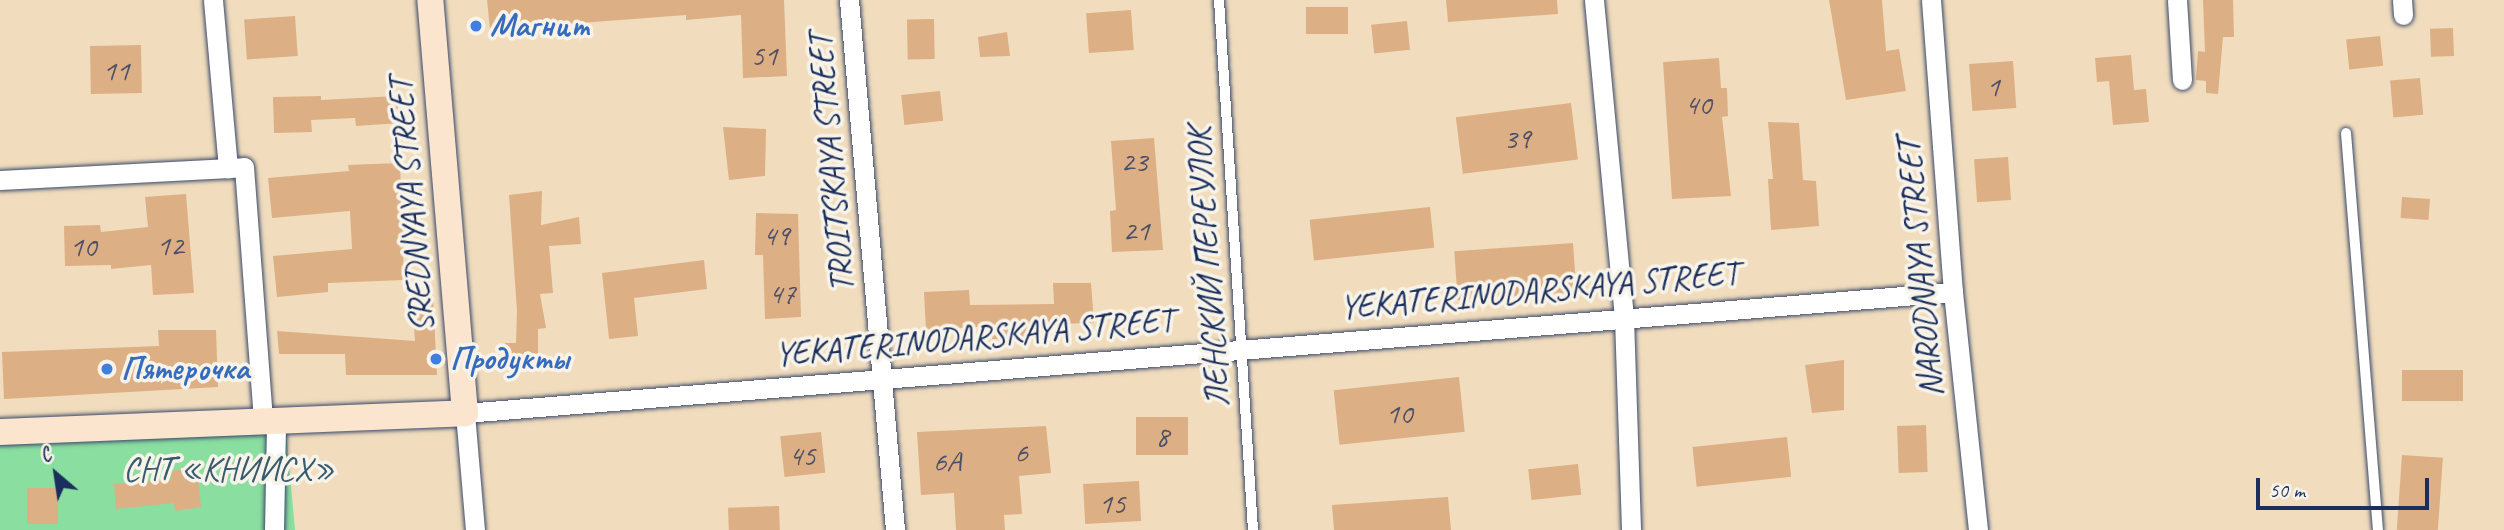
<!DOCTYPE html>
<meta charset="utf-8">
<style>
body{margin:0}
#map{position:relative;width:2504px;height:530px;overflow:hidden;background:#f1ddbd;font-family:Caveat,sans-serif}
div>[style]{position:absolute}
.green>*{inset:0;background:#8adea0}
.building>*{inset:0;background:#ddaf84;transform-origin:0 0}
.roads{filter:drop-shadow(0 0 2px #3b496c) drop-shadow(0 0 2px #3b496c)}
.lane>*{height:10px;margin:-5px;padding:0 5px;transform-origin:5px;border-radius:5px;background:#fff}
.street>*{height:19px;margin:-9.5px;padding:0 9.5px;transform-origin:9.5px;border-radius:9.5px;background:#fff}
.secondary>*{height:26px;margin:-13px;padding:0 13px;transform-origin:13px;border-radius:13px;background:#fbe5cf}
.dots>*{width:19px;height:19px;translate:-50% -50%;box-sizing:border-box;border:4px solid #f7f3e8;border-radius:50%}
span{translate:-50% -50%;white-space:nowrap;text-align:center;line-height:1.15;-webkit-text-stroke:7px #f7f3e8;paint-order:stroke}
.number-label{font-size:30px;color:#4c4f68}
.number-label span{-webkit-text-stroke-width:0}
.shop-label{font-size:33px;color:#366cbe;font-weight:700}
.left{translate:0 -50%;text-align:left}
.street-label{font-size:33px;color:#1b2f5e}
.park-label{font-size:33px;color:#375b6e}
.north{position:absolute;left:21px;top:439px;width:70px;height:70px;-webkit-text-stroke:5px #f7f3e8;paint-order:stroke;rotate:331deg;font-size:19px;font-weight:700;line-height:28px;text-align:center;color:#1b2f5e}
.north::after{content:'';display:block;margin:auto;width:24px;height:32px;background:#1b2f5e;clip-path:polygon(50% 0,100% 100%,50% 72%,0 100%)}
.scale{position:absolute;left:2256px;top:478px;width:173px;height:32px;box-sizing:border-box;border:4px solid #1b2f5e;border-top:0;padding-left:9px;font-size:21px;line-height:24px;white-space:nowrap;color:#1b2f5e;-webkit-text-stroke:5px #f7f3e8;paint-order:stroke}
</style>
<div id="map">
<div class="green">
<div style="clip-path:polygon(284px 408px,295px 530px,0 530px,0 423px)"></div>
</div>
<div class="building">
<div style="clip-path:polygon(487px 0,784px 0,787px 76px,743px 78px,741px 15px,686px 20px,686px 15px,490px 30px)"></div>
<div style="clip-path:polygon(1446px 0,1557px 0,1558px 14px,1448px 22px)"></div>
<div style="clip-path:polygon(1829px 0,1882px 0,1886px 51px,1899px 49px,1906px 91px,1846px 100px)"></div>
<div style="clip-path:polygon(2203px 0,2233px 0,2234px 37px,2223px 37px,2218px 94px,2206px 93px,2206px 81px,2196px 80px,2198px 51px,2205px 52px)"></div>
<div style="left:1348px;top:7px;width:27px;height:42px;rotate:90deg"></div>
<div style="left:1131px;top:10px;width:40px;height:45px;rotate:86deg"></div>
<div style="left:295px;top:16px;width:40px;height:51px;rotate:86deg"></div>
<div style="left:934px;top:19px;width:40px;height:27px;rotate:89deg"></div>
<div style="left:1407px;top:21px;width:29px;height:36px;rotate:84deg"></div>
<div style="left:2453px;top:28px;width:28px;height:23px;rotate:88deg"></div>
<div style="clip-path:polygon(1007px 32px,1010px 56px,980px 57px,978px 37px)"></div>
<div style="left:2380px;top:36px;width:30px;height:34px;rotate:84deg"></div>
<div style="left:141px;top:45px;width:48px;height:51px;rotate:89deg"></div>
<div style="clip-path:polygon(2131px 55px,2134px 90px,2146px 89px,2149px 122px,2113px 125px,2109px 81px,2097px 82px,2095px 58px)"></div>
<div style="clip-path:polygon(1719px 58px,1721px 88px,1727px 88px,1728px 116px,1722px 117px,1731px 196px,1672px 199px,1663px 62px)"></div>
<div style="left:2013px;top:61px;width:47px;height:44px;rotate:86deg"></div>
<div style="left:2420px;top:78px;width:37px;height:30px;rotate:85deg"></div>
<div style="left:940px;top:91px;width:30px;height:39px;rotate:84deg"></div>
<div style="clip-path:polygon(321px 96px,321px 100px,397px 96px,399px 123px,356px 126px,355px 118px,311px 120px,312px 132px,274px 133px,273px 97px)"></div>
<div style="left:1571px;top:103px;width:57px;height:116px;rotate:83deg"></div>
<div style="clip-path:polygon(1768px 122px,1799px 123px,1803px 180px,1816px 181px,1819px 226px,1771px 230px,1768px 179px,1773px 179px)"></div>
<div style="clip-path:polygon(723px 127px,766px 129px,765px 176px,729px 180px)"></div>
<div style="clip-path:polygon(1154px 138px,1163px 250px,1112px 252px,1110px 211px,1116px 210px,1111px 141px)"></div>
<div style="left:2008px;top:157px;width:43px;height:34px;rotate:86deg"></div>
<div style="clip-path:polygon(400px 163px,404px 280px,328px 283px,328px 292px,277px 297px,273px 256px,352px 249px,350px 211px,272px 218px,268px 178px,349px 171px,348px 165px)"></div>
<div style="clip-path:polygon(542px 191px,541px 225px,579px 217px,581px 244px,549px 246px,553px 293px,540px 294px,546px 328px,538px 329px,538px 366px,507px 367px,505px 343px,516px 343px,517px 311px,509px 195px)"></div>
<div style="clip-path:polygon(186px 194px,194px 293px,153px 295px,151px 265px,111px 269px,111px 265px,65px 266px,64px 226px,100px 225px,101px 232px,148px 227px,145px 197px)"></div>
<div style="left:2402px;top:197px;width:28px;height:21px;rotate:4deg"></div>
<div style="left:1430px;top:207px;width:41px;height:121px;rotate:84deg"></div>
<div style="clip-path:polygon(756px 213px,798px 214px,801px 317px,765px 319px,763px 255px,755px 255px)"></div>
<div style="left:1573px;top:243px;width:49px;height:119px;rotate:86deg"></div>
<div style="clip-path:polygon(704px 260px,707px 289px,634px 298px,638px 336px,609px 339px,602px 273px)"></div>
<div style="clip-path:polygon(1053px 283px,1091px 283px,1094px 323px,1045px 324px,1045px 338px,992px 339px,991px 326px,926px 330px,924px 292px,969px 290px,970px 305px,1054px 304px)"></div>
<div style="clip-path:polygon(433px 297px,437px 375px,346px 375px,345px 354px,279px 354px,277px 331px,415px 341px,412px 298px)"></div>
<div style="clip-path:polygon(158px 330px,216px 330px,218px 387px,4px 399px,2px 352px,159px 346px)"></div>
<div style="clip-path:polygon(1844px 360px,1844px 410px,1812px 413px,1805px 365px)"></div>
<div style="left:2402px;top:370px;width:61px;height:31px"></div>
<div style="left:1459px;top:377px;width:55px;height:126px;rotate:84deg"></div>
<div style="left:1188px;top:417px;width:38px;height:52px;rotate:90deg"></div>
<div style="left:1926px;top:425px;width:47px;height:29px;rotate:88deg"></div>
<div style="clip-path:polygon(1046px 426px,1051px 473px,1019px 476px,1022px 514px,1004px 515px,1005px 530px,956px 530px,954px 493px,921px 495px,917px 432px)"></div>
<div style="left:821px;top:432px;width:41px;height:41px;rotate:84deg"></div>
<div style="left:1787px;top:437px;width:40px;height:95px;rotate:84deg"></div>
<div style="left:2402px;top:455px;width:41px;height:75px;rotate:4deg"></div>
<div style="left:1578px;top:464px;width:31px;height:50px;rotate:84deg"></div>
<div style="clip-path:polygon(197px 468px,201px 507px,175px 511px,174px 503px,116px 509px,114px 484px,171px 479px,170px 471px)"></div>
<div style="left:1139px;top:481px;width:40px;height:56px;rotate:87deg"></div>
<div style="left:27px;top:488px;width:31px;height:36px"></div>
<div style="clip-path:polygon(1448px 497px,1451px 530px,1334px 530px,1332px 505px)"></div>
<div style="left:779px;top:506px;width:24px;height:51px;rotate:88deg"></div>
</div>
<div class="roads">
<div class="lane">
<div style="left:1219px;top:0;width:531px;rotate:86.33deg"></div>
<div style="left:2346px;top:133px;width:398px;rotate:85.4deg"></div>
</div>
<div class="street">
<div style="left:213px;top:0;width:169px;rotate:84.9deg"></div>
<div style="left:849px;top:0;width:532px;rotate:85.04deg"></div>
<div style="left:1594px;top:0;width:319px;rotate:84.6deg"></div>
<div style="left:1624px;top:318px;width:212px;rotate:88.1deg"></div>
<div style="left:1931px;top:0;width:293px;rotate:85.7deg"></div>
<div style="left:1953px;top:292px;width:239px;rotate:84deg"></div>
<div style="left:2177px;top:0;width:80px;rotate:86.4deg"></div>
<div style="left:2402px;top:0;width:15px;rotate:86deg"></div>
<div style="left:0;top:180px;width:244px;rotate:-3deg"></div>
<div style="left:244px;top:167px;width:256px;rotate:85.7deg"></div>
<div style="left:274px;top:530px;width:109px;rotate:-88.9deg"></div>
<div style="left:475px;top:530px;width:117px;rotate:-94.9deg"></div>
<div style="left:465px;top:413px;width:1493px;rotate:-4.65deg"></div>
</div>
<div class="secondary">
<div style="left:0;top:432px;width:465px;rotate:-2.3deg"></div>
<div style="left:465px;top:413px;width:414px;rotate:-94.8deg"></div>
</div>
</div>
<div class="dots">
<div style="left:476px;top:26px;background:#3f7fe0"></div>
<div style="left:436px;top:359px;background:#3f7fe0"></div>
<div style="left:107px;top:369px;background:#3f7fe0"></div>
</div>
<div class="number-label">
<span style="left:764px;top:55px">51</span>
<span style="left:116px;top:70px">11</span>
<span style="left:1993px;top:86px">1</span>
<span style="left:1698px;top:104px">40</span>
<span style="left:1517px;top:138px">39</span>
<span style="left:1134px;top:161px">23</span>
<span style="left:1136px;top:230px">21</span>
<span style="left:776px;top:235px">49</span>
<span style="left:170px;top:245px">12</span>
<span style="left:83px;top:246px">10</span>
<span style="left:782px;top:293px">47</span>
<span style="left:1399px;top:413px">10</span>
<span style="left:1162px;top:436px">8</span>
<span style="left:1021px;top:452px">6</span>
<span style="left:802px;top:455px">45</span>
<span style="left:947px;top:461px">6А</span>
<span style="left:1112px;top:503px">15</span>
</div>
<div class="shop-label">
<span class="left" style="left:490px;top:26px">Магнит</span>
<span class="left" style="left:450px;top:359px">Продукты</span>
<span class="left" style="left:121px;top:369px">Пятерочка</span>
</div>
<div class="street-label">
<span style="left:832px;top:163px;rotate:-95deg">TROITSKAYA STREET</span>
<span style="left:412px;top:205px;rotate:-95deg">SREDNYAYA STREET</span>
<span style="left:1209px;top:267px;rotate:-94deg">ЛЕНСКИЙ ПЕРЕУЛОК</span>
<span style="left:1921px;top:268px;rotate:-95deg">NARODNAYA STREET</span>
<span style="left:1539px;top:291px;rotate:-5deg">YEKATERINODARSKAYA STREET</span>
<span style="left:974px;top:338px;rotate:-5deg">YEKATERINODARSKAYA STREET</span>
</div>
<div class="park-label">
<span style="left:229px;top:470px">СНТ «КНИИСХ»</span>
</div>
<div class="north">С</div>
<div class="scale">50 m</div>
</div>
